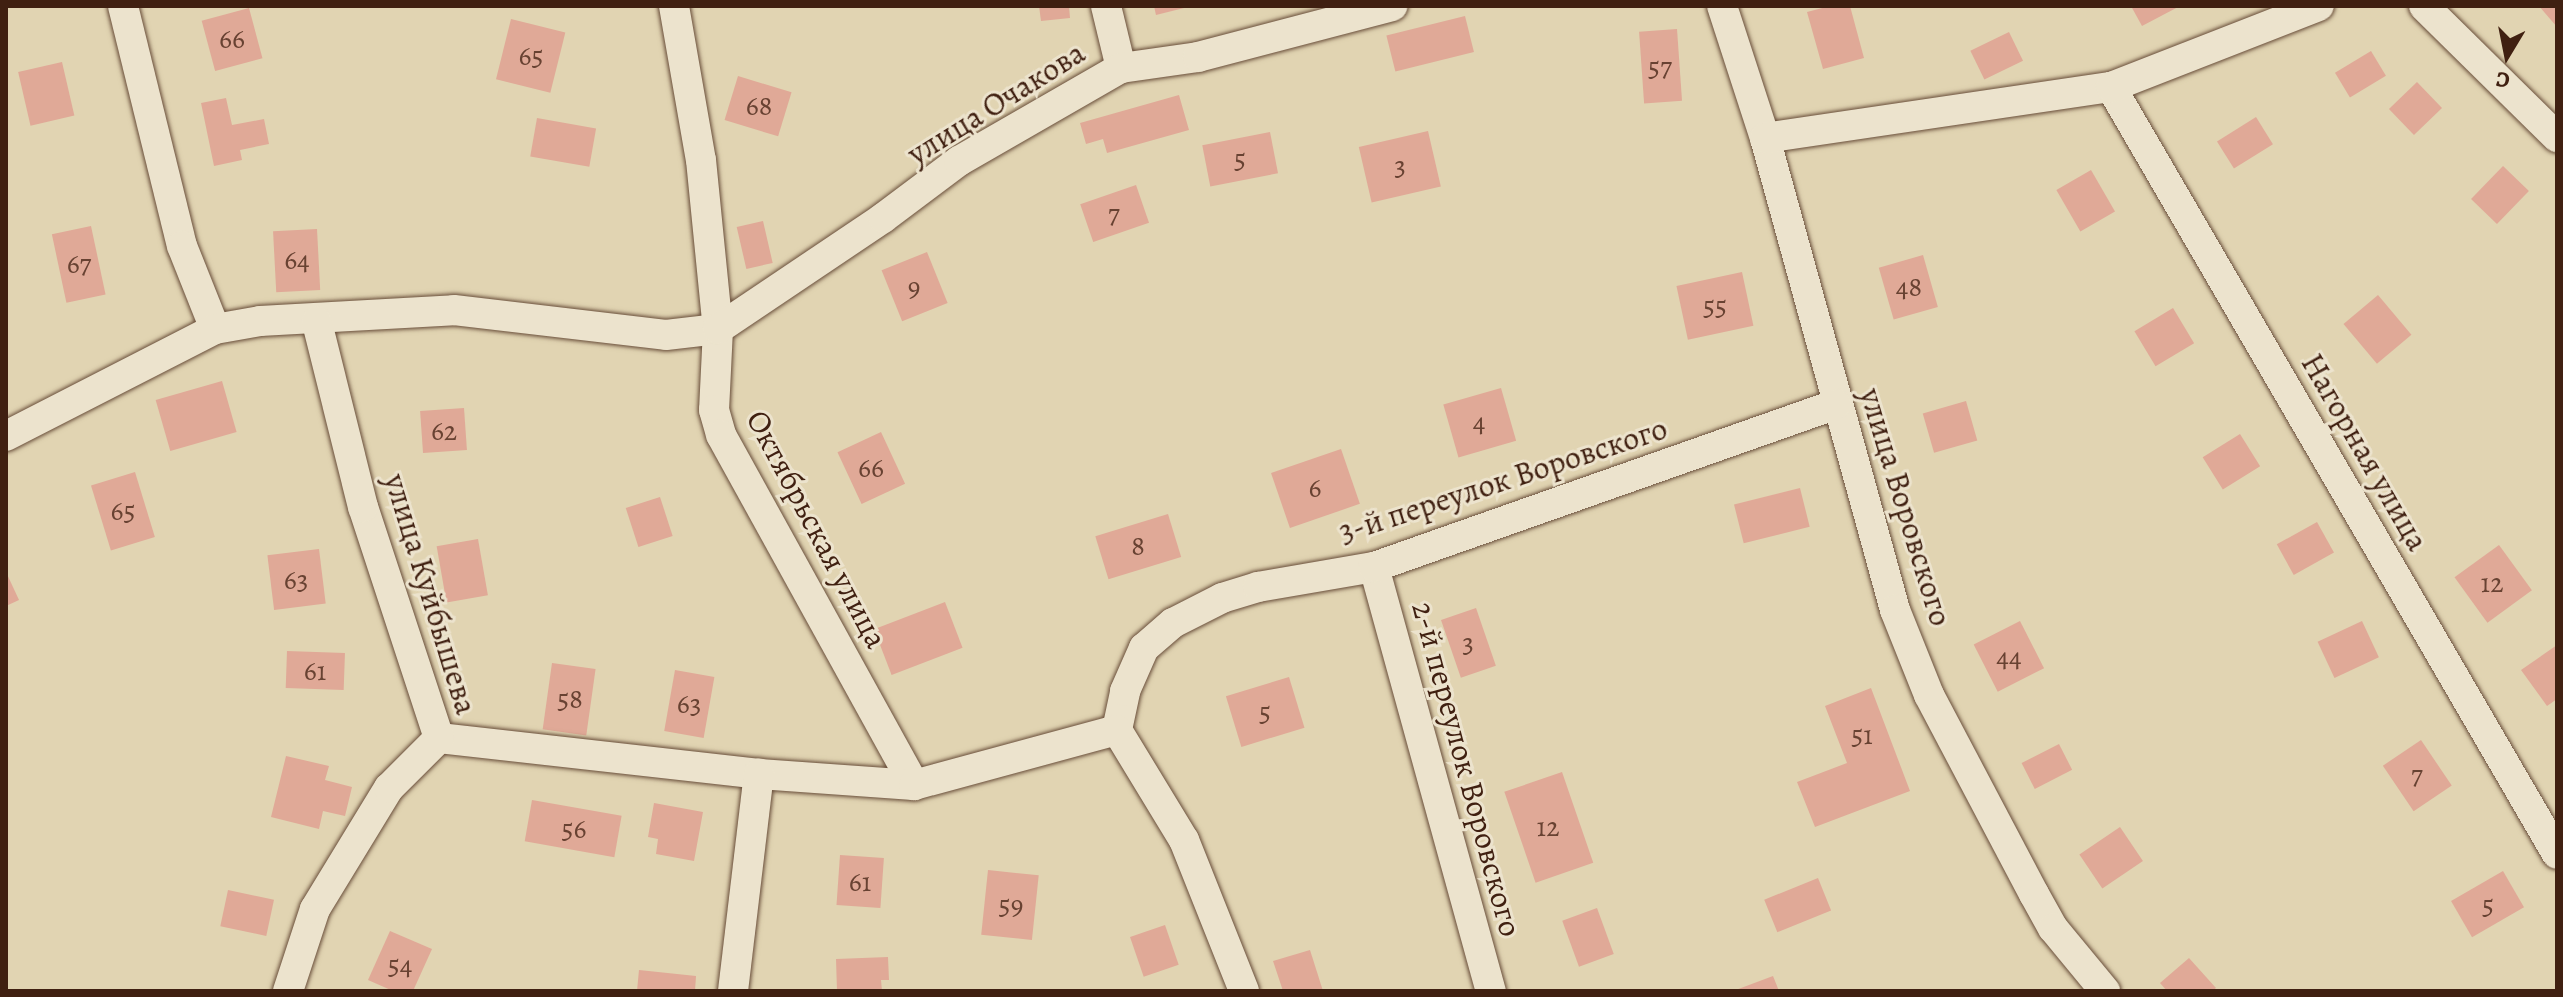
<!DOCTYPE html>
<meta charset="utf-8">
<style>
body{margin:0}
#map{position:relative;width:2563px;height:997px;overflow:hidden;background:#e1d4b2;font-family:Alegreya,serif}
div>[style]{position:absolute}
.building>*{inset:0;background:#e0a997;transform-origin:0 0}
.roads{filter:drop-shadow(0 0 2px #684d39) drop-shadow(0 0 2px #684d39)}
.minor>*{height:30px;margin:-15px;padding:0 15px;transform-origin:15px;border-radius:15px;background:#ece3cd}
span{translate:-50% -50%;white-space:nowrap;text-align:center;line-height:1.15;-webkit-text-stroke:6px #ece3cd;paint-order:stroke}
.number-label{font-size:28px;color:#684232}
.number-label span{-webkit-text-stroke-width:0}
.street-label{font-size:32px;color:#402011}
.frame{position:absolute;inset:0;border:8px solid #402011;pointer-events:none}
.north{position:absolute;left:2467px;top:16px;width:80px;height:80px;-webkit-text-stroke:6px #ece3cd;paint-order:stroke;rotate:190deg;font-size:22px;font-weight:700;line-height:32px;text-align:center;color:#402011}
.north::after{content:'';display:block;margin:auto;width:28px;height:36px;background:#402011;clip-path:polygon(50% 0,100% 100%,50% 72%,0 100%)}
</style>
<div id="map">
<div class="building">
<div style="clip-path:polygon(1039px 6px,1069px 6px,1070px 18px,1041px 21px)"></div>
<div style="clip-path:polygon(1154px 6px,1188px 6px,1188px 7px,1156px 15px)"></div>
<div style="clip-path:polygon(1830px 6px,1850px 6px,1864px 58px,1823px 69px,1807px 12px)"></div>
<div style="clip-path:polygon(2131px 6px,2180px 6px,2142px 26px)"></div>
<div style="clip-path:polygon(2539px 6px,2557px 6px,2557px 27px)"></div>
<div style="left:249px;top:8px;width:52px;height:49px;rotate:75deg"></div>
<div style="left:1465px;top:16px;width:37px;height:81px;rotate:76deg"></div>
<div style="left:511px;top:19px;width:56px;height:62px;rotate:14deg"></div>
<div style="left:1677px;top:29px;width:72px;height:38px;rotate:86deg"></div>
<div style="left:2009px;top:32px;width:32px;height:43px;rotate:64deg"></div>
<div style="left:2371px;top:51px;width:29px;height:42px;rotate:59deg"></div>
<div style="left:62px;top:62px;width:55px;height:45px;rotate:77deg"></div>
<div style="left:738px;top:76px;width:56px;height:46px;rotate:17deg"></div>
<div style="left:2417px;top:82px;width:36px;height:39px;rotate:46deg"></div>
<div style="clip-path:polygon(1179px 95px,1189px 130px,1107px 153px,1103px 139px,1086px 144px,1080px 123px)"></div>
<div style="clip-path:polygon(226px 98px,232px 125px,264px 119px,269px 144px,240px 150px,242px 160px,214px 166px,201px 103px)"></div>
<div style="left:2256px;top:117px;width:32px;height:46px;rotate:58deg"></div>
<div style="left:537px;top:118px;width:60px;height:39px;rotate:10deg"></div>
<div style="left:1428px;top:131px;width:57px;height:71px;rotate:77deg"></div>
<div style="left:1270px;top:132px;width:42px;height:69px;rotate:79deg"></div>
<div style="left:2503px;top:166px;width:36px;height:46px;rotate:44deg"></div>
<div style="left:2091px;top:170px;width:48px;height:40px;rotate:60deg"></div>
<div style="left:1136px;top:185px;width:40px;height:59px;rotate:71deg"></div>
<div style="left:763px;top:221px;width:43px;height:27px;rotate:77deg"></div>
<div style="left:91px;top:226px;width:70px;height:40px;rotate:78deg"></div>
<div style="left:317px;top:229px;width:61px;height:44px;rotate:87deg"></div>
<div style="left:927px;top:252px;width:55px;height:49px;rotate:68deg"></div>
<div style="left:1923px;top:255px;width:54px;height:46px;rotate:74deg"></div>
<div style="left:1742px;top:272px;width:55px;height:67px;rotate:78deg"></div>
<div style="left:2378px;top:295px;width:52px;height:45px;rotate:50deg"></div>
<div style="left:2173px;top:308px;width:41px;height:45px;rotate:59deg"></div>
<div style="left:222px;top:381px;width:53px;height:69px;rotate:74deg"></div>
<div style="left:1501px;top:388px;width:55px;height:60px;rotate:74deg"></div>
<div style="left:1966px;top:401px;width:41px;height:45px;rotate:74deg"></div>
<div style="left:464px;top:408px;width:42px;height:44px;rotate:86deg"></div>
<div style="left:881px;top:432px;width:57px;height:48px;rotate:65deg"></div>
<div style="left:2240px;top:434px;width:38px;height:44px;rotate:58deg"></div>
<div style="left:1341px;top:449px;width:58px;height:74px;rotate:71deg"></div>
<div style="left:135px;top:472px;width:68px;height:46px;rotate:73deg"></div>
<div style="left:1800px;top:488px;width:40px;height:68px;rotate:76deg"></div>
<div style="left:660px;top:497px;width:41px;height:36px;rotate:72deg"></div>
<div style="left:1168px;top:514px;width:45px;height:76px;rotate:73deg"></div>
<div style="left:2317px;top:522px;width:35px;height:46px;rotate:61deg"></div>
<div style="left:478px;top:539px;width:57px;height:42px;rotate:80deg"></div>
<div style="left:2499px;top:545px;width:56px;height:55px;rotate:54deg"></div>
<div style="left:319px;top:549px;width:55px;height:52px;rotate:83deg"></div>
<div style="clip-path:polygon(6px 572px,19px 600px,6px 606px)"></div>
<div style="left:945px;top:602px;width:49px;height:76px;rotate:69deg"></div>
<div style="left:1476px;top:608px;width:61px;height:37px;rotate:71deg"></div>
<div style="left:2020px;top:621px;width:53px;height:52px;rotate:63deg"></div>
<div style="left:2362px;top:621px;width:40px;height:49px;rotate:65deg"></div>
<div style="clip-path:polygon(2557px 645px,2557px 699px,2547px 706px,2521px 670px)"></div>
<div style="left:287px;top:651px;width:58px;height:37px;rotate:2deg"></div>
<div style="left:552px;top:663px;width:44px;height:67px;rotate:8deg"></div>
<div style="left:675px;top:670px;width:40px;height:62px;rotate:10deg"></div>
<div style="left:1289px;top:677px;width:53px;height:66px;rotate:73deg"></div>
<div style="clip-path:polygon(1871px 688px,1910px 791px,1815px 827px,1797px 782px,1847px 763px,1825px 706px)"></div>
<div style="left:2421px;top:740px;width:55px;height:46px;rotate:56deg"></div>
<div style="left:2059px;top:744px;width:29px;height:42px;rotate:63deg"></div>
<div style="clip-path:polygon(286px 756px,329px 766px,325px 780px,352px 787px,345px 816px,323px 811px,319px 829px,271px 817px)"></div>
<div style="left:1562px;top:772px;width:96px;height:61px;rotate:71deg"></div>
<div style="left:532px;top:800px;width:91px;height:42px;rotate:10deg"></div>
<div style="clip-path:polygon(654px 803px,703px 812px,694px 861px,656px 854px,658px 839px,648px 837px)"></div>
<div style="left:2120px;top:827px;width:41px;height:49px;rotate:56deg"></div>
<div style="left:840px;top:855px;width:44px;height:50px;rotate:4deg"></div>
<div style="left:988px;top:870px;width:51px;height:65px;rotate:6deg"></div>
<div style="left:2503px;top:871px;width:42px;height:60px;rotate:60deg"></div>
<div style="left:1818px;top:878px;width:35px;height:58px;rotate:68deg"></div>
<div style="left:228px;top:890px;width:47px;height:37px;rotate:12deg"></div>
<div style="left:1597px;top:908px;width:49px;height:37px;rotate:70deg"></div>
<div style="left:1165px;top:925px;width:42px;height:37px;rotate:71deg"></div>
<div style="clip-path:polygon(390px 931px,432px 949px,413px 991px,393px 991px,368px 980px)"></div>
<div style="clip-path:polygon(1310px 950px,1323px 991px,1283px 991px,1273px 961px)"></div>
<div style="clip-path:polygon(888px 957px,889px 980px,881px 980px,882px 991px,837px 991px,836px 959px)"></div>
<div style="clip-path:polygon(2189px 958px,2216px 988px,2212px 991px,2167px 991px,2160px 983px)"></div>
<div style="clip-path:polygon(639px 970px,696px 976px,695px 991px,637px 991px)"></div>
<div style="clip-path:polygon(1773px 976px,1779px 991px,1733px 991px)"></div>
</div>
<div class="roads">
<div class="minor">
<div style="left:123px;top:6px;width:247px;rotate:76.2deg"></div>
<div style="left:182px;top:246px;width:89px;rotate:68.3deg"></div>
<div style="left:674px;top:6px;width:156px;rotate:80.1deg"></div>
<div style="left:701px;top:160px;width:170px;rotate:84.3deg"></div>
<div style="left:718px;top:329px;width:81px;rotate:92.8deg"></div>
<div style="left:714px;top:410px;width:26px;rotate:74deg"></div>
<div style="left:721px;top:435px;width:400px;rotate:61.1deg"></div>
<div style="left:1106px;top:6px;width:64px;rotate:76.4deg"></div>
<div style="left:1722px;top:6px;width:139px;rotate:72deg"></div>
<div style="left:1765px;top:138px;width:490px;rotate:74.6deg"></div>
<div style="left:1895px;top:610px;width:92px;rotate:68.2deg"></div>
<div style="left:1929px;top:695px;width:225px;rotate:62.2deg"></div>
<div style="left:2034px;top:894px;width:39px;rotate:61deg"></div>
<div style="left:2053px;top:928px;width:82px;rotate:50.5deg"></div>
<div style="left:2424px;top:6px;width:187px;rotate:44.6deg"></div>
<div style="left:2111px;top:87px;width:887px;rotate:59.82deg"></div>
<div style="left:1765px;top:138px;width:350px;rotate:-8.4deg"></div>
<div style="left:2111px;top:87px;width:223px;rotate:-21.3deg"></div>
<div style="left:6px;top:436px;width:235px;rotate:-27.1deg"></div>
<div style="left:215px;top:329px;width:46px;rotate:-10.1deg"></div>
<div style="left:260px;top:321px;width:194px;rotate:-3.2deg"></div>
<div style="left:454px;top:310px;width:213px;rotate:6.7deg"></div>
<div style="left:666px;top:335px;width:52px;rotate:-6.6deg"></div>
<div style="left:718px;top:329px;width:199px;rotate:-33.9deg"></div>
<div style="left:883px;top:218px;width:95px;rotate:-36.9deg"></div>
<div style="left:959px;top:161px;width:187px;rotate:-29.9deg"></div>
<div style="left:1121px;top:68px;width:78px;rotate:-8.1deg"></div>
<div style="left:1198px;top:57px;width:201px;rotate:-14.7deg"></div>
<div style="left:1374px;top:567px;width:440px;rotate:74.6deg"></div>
<div style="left:1117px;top:730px;width:40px;rotate:-78deg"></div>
<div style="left:1125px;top:691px;width:47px;rotate:-66.2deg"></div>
<div style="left:1144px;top:648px;width:38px;rotate:-41deg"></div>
<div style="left:1173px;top:623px;width:55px;rotate:-27deg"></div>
<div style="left:1222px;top:598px;width:38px;rotate:-17deg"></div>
<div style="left:1258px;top:587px;width:118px;rotate:-9.8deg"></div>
<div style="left:1374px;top:567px;width:490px;rotate:-19.4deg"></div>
<div style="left:1117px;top:730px;width:129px;rotate:58.7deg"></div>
<div style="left:1184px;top:840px;width:162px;rotate:68.3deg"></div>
<div style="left:439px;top:738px;width:322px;rotate:6.4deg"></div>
<div style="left:759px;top:774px;width:155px;rotate:4.1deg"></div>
<div style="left:914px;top:785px;width:210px;rotate:-15.2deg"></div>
<div style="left:288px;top:991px;width:86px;rotate:-71.8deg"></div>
<div style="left:315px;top:909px;width:142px;rotate:-58.6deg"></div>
<div style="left:389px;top:788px;width:71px;rotate:-45deg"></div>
<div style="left:439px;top:738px;width:243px;rotate:-108.2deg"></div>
<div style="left:363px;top:507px;width:191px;rotate:-104deg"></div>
<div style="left:733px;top:991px;width:219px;rotate:-83.2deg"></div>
</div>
</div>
<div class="number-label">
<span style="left:232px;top:39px">66</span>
<span style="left:531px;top:56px">65</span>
<span style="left:1660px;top:67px">57</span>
<span style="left:759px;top:106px">68</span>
<span style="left:1240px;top:159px">5</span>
<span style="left:1400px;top:166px">3</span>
<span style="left:1114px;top:214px">7</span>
<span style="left:297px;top:260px">64</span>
<span style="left:79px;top:264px">67</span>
<span style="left:914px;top:287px">9</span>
<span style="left:1909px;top:287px">48</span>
<span style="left:1715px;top:306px">55</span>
<span style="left:1479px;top:422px">4</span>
<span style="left:444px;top:431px">62</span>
<span style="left:871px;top:468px">66</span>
<span style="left:1315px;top:488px">6</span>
<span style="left:123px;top:511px">65</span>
<span style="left:1138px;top:546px">8</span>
<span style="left:296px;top:580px">63</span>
<span style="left:2492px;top:583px">12</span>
<span style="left:1468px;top:643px">3</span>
<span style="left:2009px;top:657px">44</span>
<span style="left:315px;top:671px">61</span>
<span style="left:570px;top:699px">58</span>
<span style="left:689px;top:704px">63</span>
<span style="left:1265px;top:712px">5</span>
<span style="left:1862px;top:735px">51</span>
<span style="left:2417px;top:775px">7</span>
<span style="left:1548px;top:827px">12</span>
<span style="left:574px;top:829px">56</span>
<span style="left:860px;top:882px">61</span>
<span style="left:1011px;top:905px">59</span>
<span style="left:2488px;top:905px">5</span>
<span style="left:400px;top:965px">54</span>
</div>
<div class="street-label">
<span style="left:996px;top:103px;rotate:-32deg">улица Очакова</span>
<span style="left:2365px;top:452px;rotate:60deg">Нагорная улица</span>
<span style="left:1503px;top:480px;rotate:-18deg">3-й переулок Воровского</span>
<span style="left:1906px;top:507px;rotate:73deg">улица Воровского</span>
<span style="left:817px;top:529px;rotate:62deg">Октябрьская улица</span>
<span style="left:431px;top:594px;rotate:73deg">улица Куйбышева</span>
<span style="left:1467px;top:769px;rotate:75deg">2-й переулок Воровского</span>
</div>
<div class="frame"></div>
<div class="north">С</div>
</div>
